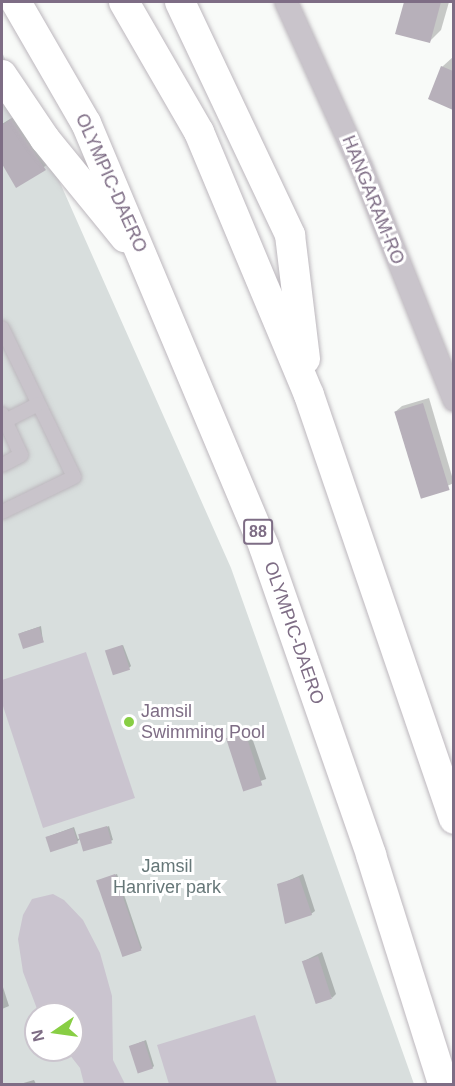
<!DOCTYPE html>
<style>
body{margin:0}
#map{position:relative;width:455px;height:1086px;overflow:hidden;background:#f8faf8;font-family:Helvetica,sans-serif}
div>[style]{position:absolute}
.green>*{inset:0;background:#d8dedd}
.water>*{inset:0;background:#cac4cf}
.shadow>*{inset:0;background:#0003;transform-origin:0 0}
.building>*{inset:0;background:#b7b0ba;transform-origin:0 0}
.roads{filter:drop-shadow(0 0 2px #bcb7bd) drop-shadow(0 0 2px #bcb7bd)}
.pedestrian>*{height:14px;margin:-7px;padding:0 7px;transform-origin:7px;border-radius:7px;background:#c9c4cb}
.tertiary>*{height:22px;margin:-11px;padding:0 11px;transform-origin:11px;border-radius:11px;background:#c9c4cb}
.trunk>*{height:30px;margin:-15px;padding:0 15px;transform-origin:15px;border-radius:15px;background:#fff}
.dots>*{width:16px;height:16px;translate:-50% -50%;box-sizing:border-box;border:3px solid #fff;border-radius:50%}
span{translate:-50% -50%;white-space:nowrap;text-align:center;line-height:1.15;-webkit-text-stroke:6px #fff;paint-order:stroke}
.shield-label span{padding:2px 4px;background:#fff;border:2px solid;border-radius:4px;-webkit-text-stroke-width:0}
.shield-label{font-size:16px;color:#7e6d85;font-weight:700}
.street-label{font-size:18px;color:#7e6d85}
.poi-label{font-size:18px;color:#7e6d85}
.left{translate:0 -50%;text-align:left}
.park-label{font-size:18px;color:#667778}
.frame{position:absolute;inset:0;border:3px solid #7e6d85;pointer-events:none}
.north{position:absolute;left:24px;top:1002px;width:60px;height:60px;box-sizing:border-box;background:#fff;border:2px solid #cbc5ce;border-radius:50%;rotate:257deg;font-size:16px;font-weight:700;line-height:24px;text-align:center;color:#7e6d85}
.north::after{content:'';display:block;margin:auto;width:21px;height:27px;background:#88ce44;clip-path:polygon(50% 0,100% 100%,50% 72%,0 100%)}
</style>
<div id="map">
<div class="green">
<div style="clip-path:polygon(evenodd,2px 52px,231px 568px,414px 1084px,2px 1084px,2px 52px,36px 1014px,72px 1014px,72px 1050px,36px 1050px,36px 1014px)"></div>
</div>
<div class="water">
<div style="clip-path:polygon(86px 652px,135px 798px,43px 828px,2px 703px,2px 680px)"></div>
<div style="clip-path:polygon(53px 894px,64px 900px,83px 920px,100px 953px,112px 996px,113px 1060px,125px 1084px,84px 1084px,80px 1068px,66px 1050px,72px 1050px,72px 1014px,39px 1014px,23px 972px,18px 939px,23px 915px,32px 899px)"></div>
<div style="clip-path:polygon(255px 1015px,277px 1084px,169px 1084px,157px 1045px)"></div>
</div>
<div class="shadow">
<div style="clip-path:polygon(405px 2px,449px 2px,441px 30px,429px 42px,397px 33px)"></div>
<div style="clip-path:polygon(454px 56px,454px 108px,429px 99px,442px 67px)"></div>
<div style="clip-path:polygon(18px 114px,51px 162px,17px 186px,2px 161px,2px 124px)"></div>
<div style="clip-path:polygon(429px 398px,454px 483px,421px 497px,395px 412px,402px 406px)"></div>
<div style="clip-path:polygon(41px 626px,43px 641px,19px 635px,21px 633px)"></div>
<div style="clip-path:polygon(123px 645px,131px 666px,129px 668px,106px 652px)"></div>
<div style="left:249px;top:729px;width:53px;height:23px;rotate:71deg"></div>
<div style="clip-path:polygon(109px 826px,113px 840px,85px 850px,81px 838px,77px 842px,47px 837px,74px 827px,78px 839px)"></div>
<div style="clip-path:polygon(117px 874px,142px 948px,140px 950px,98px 881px)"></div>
<div style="clip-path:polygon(303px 874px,315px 911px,311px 914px,279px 885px)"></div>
<div style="clip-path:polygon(322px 952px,336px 994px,332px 998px,304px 961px)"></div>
<div style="clip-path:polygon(2px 984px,9px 1006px,2px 1009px)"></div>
<div style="clip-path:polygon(146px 1040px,154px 1066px,152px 1068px,131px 1046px)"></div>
<div style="clip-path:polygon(34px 1080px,36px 1084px,20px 1084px)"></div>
</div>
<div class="building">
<div style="clip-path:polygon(404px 2px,441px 2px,430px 43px,395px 34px)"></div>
<div style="clip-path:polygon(441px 66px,453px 71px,453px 110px,428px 99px)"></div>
<div style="clip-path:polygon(11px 119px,46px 170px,16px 188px,2px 164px,2px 125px)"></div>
<div style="left:423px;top:403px;width:91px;height:30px;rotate:73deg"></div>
<div style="left:39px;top:627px;width:16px;height:22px;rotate:72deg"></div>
<div style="left:122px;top:645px;width:26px;height:18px;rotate:72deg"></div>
<div style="left:245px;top:732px;width:56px;height:20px;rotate:72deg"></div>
<div style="left:107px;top:826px;width:18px;height:30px;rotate:74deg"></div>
<div style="left:73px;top:828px;width:16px;height:29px;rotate:72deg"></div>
<div style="left:115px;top:874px;width:81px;height:20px;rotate:71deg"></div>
<div style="clip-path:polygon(299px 877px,312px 915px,285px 924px,277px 884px)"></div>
<div style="left:318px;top:956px;width:45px;height:17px;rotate:72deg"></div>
<div style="left:144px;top:1041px;width:29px;height:16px;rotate:72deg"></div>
</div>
<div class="roads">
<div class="pedestrian">
<div style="left:2px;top:328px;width:165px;rotate:64.2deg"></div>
<div style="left:74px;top:477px;width:80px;rotate:154.1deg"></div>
<div style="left:2px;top:414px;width:45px;rotate:65.1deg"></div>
<div style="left:21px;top:455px;width:21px;rotate:152deg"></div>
<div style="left:5px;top:421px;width:37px;rotate:-27deg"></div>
</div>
<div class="tertiary">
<div style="left:286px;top:2px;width:181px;rotate:65.6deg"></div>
<div style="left:361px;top:167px;width:251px;rotate:68.2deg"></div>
</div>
<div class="trunk">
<div style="left:16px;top:2px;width:140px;rotate:60deg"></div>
<div style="left:86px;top:123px;width:460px;rotate:67.2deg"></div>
<div style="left:264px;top:547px;width:326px;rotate:70.8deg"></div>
<div style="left:371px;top:855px;width:240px;rotate:72.5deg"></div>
<div style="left:124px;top:2px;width:150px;rotate:60deg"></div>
<div style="left:199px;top:132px;width:285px;rotate:67.3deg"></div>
<div style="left:309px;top:395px;width:448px;rotate:71.1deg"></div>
<div style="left:180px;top:2px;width:258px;rotate:64.7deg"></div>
<div style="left:290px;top:235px;width:125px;rotate:83.1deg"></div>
<div style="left:2px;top:75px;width:77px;rotate:56.1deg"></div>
<div style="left:45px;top:139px;width:127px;rotate:50.8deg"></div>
</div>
</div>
<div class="dots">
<div style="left:129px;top:722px;background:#88ce44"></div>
</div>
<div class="shield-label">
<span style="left:258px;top:532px">88</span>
</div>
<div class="street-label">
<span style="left:111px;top:183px;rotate:66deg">OLYMPIC-DAERO</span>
<span style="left:373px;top:200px;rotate:68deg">HANGARAM-RO</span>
<span style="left:294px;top:633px;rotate:71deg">OLYMPIC-DAERO</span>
</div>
<div class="poi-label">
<span class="left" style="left:141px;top:722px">Jamsil<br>Swimming Pool</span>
</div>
<div class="park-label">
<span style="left:167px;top:877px">Jamsil<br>Hanriver park</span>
</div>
<div class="frame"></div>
<div class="north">N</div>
</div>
